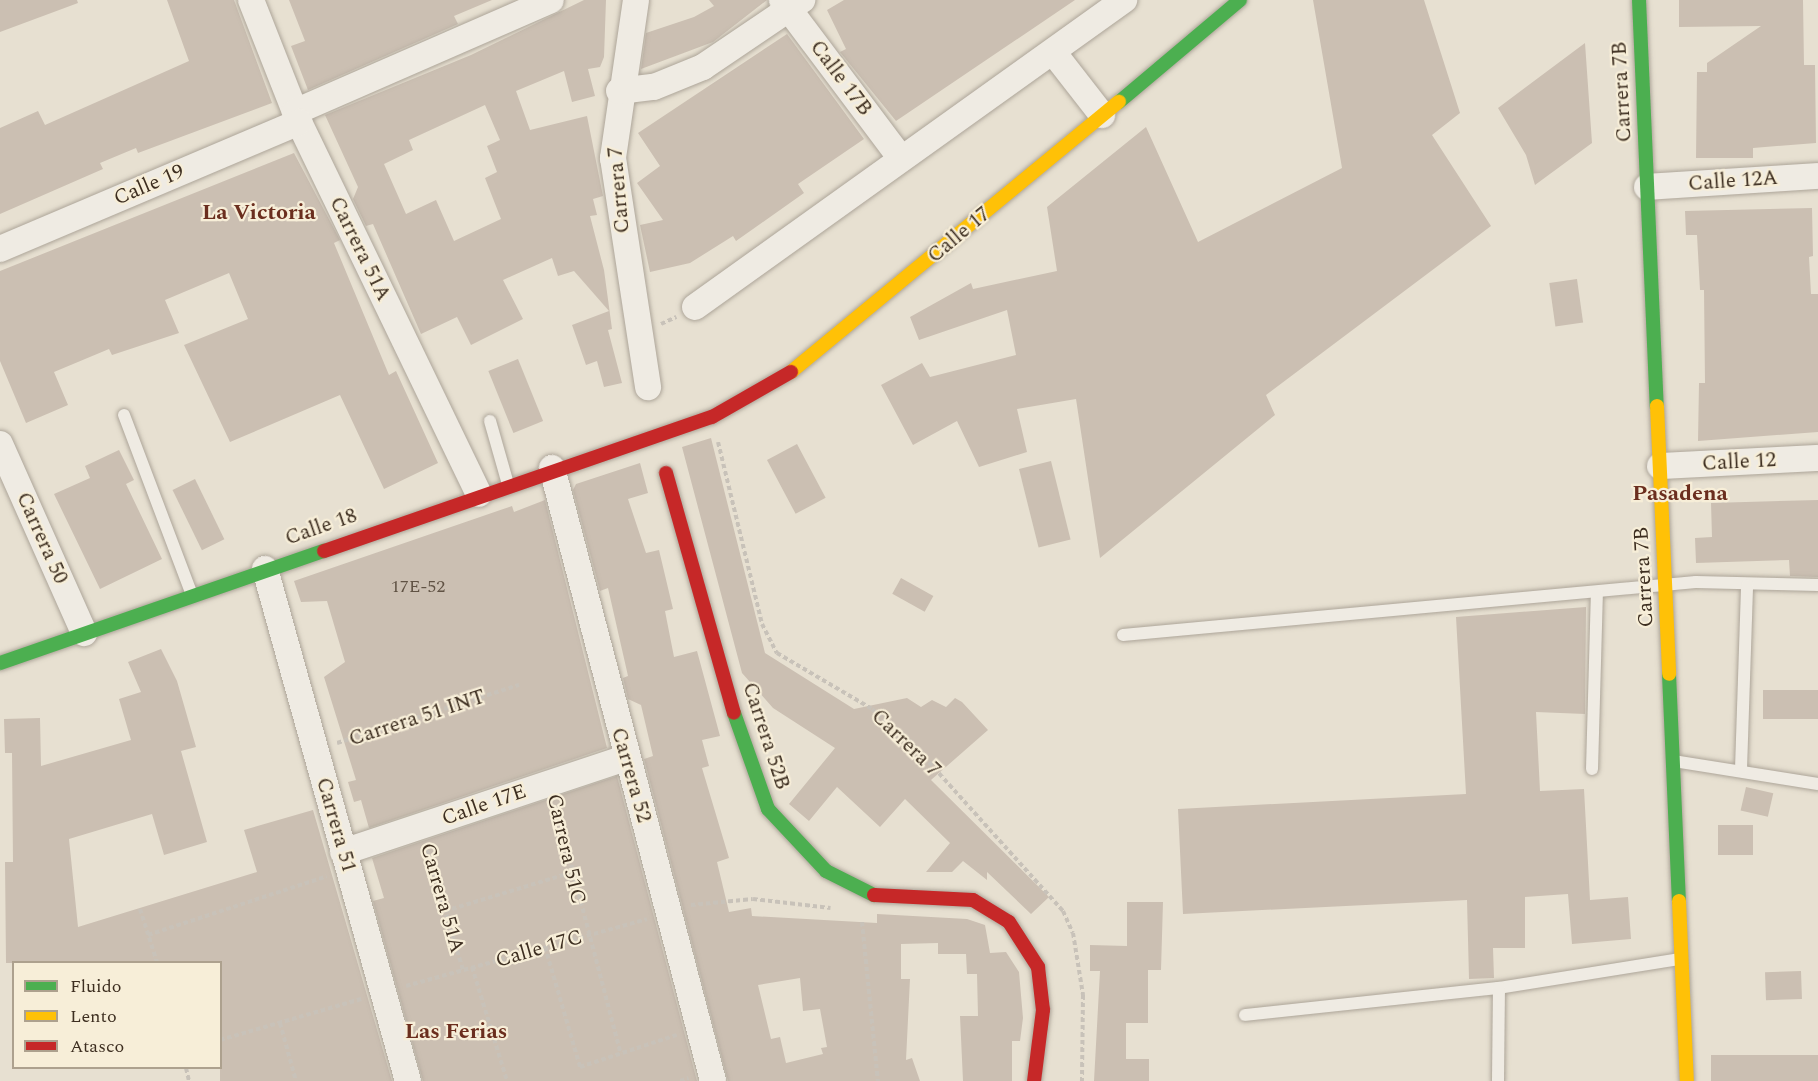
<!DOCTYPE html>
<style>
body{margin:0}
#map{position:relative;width:1818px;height:1081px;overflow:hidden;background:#e7e0d1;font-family:Spectral,serif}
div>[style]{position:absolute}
.building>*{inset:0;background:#cbbfb2;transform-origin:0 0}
.path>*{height:4px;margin-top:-2px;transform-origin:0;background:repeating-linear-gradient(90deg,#c8c2b9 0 4.5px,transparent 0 7.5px)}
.roads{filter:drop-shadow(0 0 2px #ada599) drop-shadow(0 0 2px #ada599)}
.lane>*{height:12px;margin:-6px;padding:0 6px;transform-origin:6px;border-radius:6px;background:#efebe3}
.street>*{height:26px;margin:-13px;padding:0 13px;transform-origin:13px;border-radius:13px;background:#efebe3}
.fast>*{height:14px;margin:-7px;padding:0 7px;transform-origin:7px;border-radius:7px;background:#4caf50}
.slow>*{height:14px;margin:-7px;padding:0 7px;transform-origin:7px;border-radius:7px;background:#ffc107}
.jam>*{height:14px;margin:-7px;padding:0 7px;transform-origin:7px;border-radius:7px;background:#c62828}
span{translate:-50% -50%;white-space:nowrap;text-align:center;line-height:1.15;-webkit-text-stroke:4.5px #f7eed8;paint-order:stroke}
.number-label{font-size:18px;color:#605244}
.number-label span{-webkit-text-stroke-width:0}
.street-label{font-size:21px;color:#3d2e20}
.neighbourhood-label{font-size:22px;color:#6b2e1e;font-weight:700}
.legend{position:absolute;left:12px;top:961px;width:210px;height:108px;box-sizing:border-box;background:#f7eed8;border:2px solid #ada18e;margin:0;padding:8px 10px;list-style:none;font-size:18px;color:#3d2e20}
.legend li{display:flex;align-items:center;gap:12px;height:30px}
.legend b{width:30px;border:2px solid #ada18e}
</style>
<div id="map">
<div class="building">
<div style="clip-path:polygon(0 0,77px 0,78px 3px,0 32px)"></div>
<div style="clip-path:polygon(167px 0,234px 0,272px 103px,138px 153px,136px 148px,100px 163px,103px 169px,0 214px,0 128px,38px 111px,45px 125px,189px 61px)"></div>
<div style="clip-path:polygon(289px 0,492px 0,454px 16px,458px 24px,308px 90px,291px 46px,305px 41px)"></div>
<div style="clip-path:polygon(evenodd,584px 0,606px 0,604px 57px,600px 67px,588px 69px,595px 96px,572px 102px,564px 71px,516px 91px,530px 130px,587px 116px,603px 196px,593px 199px,597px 215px,590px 216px,604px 270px,612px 329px,608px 330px,622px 383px,604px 387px,597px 361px,586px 365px,572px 325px,609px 311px,574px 271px,558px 276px,552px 258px,503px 280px,523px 319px,471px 345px,457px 317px,421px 334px,373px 224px,366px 226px,353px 199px,358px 187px,325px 115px,471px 55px,584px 0,485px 105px,500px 140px,487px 146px,497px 172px,485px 178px,501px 219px,454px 241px,436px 200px,406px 214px,384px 164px,413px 150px,409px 140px,485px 105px)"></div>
<div style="clip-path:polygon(709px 0,767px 0,713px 42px,641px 69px,646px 33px,694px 17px,714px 6px)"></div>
<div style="clip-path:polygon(844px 0,1075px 0,896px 121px,840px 52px,846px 49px,827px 10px)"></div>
<div style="clip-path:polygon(1313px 0,1424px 0,1460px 113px,1432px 135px,1491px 226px,1266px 395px,1275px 415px,1100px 558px,1076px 399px,1017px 409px,1027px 452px,979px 467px,957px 421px,913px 445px,881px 385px,922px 363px,930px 377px,1016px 355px,1007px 310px,919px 340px,910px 317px,971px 283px,973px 289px,1057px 271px,1047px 207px,1146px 127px,1198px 242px,1342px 168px)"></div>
<div style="clip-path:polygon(1679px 0,1803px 0,1804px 65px,1815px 65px,1816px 143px,1753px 148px,1753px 158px,1696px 158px,1697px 72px,1707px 72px,1707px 63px,1761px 26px,1679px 27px)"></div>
<div style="clip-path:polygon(787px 34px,864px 139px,798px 184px,804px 193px,736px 241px,733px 236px,690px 263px,650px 272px,640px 225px,663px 220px,637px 183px,660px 166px,638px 133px)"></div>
<div style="clip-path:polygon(1585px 43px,1592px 143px,1535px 185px,1526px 155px,1498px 108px)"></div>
<div style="clip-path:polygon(294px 153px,340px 240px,334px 243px,389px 375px,396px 371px,438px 463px,384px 489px,340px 395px,230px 442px,184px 345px,248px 319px,229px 273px,165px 300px,179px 333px,112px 355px,109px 349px,54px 372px,68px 405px,26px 423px,0 361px,0 271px)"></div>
<div style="clip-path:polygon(1812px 208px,1813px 256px,1809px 257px,1811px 294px,1818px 294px,1818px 432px,1698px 441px,1699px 383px,1705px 383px,1704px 290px,1700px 290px,1697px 235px,1686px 235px,1685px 211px)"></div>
<div style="left:1577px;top:279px;width:44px;height:28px;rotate:82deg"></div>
<div style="left:518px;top:359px;width:67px;height:32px;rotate:68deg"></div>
<div style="clip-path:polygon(711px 438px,765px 653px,854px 709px,907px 698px,921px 707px,932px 700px,946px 707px,955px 698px,962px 702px,988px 730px,931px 780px,1049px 897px,1031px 914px,987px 872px,987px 880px,963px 861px,952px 872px,926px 872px,950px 843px,905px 799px,880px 827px,837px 787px,809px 821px,789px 804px,835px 748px,773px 708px,742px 673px,682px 447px)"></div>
<div style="left:797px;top:444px;width:61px;height:34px;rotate:62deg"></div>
<div style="clip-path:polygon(119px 450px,134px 480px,126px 484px,162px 559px,100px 589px,54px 494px,90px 478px,85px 466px)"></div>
<div style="left:1051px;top:461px;width:81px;height:33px;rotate:76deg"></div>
<div style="clip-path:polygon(evenodd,640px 463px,648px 493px,628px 499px,646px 553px,659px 550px,673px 609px,665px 611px,674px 657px,697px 651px,720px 736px,702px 740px,709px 766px,702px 768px,729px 858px,717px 862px,729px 912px,751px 908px,752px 916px,877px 923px,877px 914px,967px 919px,985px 925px,990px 953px,1006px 952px,1019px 972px,1023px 1018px,1020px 1041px,1012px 1041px,1012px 1081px,963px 1081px,960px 1016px,978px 1016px,977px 974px,967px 974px,966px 954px,938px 954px,938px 943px,901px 944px,901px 979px,910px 979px,906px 1060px,912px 1058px,920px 1081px,728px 1081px,644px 759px,653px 756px,641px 705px,628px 699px,623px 678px,628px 676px,608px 588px,600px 591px,573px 490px,576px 484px,640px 463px,800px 978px,803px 1011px,820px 1009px,827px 1047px,821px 1048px,823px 1054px,786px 1063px,780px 1037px,771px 1039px,758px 985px,800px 978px)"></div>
<div style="left:195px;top:479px;width:67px;height:25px;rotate:64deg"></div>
<div style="clip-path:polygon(545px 500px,607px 748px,369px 828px,361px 800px,354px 802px,348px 782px,356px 780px,324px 677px,345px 662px,327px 601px,301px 602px,294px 581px,512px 506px,514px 512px)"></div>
<div style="clip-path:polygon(1818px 500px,1818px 577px,1790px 576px,1789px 560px,1696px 563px,1695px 538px,1712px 537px,1711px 503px)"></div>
<div style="left:901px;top:578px;width:37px;height:18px;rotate:29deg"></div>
<div style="clip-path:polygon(1586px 607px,1585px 714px,1536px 712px,1540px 791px,1584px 789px,1590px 900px,1628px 897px,1631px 939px,1572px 944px,1568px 894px,1525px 897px,1525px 948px,1493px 948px,1494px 978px,1469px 979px,1467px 900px,1183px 914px,1178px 809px,1466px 794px,1456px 617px)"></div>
<div style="clip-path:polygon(161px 649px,177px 681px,196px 747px,181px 751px,207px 842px,164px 855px,152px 814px,69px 839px,78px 927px,257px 872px,244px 830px,313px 810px,392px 1081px,220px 1081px,220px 963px,6px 963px,5px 862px,13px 862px,12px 753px,5px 753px,4px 719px,40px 718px,41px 766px,131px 740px,119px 699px,141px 692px,128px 662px)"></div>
<div style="left:1818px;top:690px;width:29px;height:55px;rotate:90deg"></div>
<div style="clip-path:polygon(617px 776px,697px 1081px,423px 1081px,373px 901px,384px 898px,372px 858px)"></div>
<div style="left:1746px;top:787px;width:28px;height:24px;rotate:13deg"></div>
<div style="left:1718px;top:825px;width:35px;height:30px"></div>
<div style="clip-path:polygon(1127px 902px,1163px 902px,1161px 970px,1148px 970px,1148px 1023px,1126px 1023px,1126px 1059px,1149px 1059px,1149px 1081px,1094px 1081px,1100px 971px,1090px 971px,1090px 945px,1127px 946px)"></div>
<div style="left:1801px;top:971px;width:28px;height:36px;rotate:88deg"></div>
<div style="left:1711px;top:1055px;width:107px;height:26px"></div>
</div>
<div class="path">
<div style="left:661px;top:324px;width:17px;rotate:-25deg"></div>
<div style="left:718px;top:442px;width:187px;rotate:76.4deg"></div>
<div style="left:762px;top:624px;width:33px;rotate:63deg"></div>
<div style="left:777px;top:653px;width:110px;rotate:30.5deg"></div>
<div style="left:872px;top:709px;width:48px;rotate:40deg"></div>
<div style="left:909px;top:740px;width:230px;rotate:48deg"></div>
<div style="left:1063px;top:911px;width:24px;rotate:66deg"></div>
<div style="left:1073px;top:933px;width:63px;rotate:80.8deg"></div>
<div style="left:1083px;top:995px;width:86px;rotate:90.7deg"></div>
<div style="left:337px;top:743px;width:191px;rotate:-17.7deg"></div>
<div style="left:556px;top:807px;width:255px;rotate:75.3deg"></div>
<div style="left:427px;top:850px;width:125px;rotate:73.3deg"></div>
<div style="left:691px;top:905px;width:62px;rotate:-5.5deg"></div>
<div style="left:753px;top:899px;width:78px;rotate:6.7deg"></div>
<div style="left:140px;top:909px;width:56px;rotate:72.2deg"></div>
<div style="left:445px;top:911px;width:131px;rotate:-16.9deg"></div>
<div style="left:862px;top:922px;width:160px;rotate:84.3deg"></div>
<div style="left:148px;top:935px;width:188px;rotate:-18.2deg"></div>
<div style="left:545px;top:947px;width:125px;rotate:73.7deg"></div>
<div style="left:580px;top:1067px;width:102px;rotate:-18.3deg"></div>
<div style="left:472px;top:967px;width:119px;rotate:72.9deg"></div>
<div style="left:406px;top:986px;width:250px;rotate:-15.5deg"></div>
<div style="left:280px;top:1023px;width:60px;rotate:74.6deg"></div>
<div style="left:220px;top:1040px;width:147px;rotate:-16.2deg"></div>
<div style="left:186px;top:1068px;width:13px;rotate:77deg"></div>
<div style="left:680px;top:1081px;width:9px;rotate:-18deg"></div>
</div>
<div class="roads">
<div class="lane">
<div style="left:124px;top:415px;width:192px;rotate:69.3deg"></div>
<div style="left:490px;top:421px;width:66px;rotate:74.1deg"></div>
<div style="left:1123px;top:635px;width:575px;rotate:-5.28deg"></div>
<div style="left:1696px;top:582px;width:122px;rotate:1.4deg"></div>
<div style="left:1674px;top:761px;width:146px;rotate:9.1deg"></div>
<div style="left:1592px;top:769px;width:176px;rotate:-88.4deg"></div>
<div style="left:1741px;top:769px;width:184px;rotate:-88.1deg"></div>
<div style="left:1245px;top:1015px;width:255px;rotate:-6.1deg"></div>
<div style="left:1499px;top:988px;width:184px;rotate:-9.1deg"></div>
<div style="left:1498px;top:1081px;width:93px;rotate:-89.4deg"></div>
</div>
<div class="street">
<div style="left:251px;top:0;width:131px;rotate:68.5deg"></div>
<div style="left:299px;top:122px;width:413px;rotate:64.2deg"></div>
<div style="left:636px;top:0;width:160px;rotate:98.3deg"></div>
<div style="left:613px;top:158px;width:232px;rotate:81.3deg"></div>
<div style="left:782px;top:0;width:196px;rotate:53.1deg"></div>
<div style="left:1053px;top:52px;width:80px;rotate:52.1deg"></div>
<div style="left:619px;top:91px;width:35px;rotate:-7deg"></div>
<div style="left:654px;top:87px;width:53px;rotate:-22.2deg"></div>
<div style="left:703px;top:67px;width:120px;rotate:-34.1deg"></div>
<div style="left:295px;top:112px;width:279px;rotate:-23.6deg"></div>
<div style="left:1647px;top:187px;width:171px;rotate:-3.7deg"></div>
<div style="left:0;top:249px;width:325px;rotate:-23deg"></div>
<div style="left:695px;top:307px;width:528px;rotate:-35.59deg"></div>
<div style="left:0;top:444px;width:207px;rotate:66deg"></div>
<div style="left:1660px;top:466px;width:158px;rotate:-2.9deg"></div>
<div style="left:552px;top:468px;width:634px;rotate:75.28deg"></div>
<div style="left:265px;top:569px;width:532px;rotate:74.4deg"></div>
<div style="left:343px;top:852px;width:297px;rotate:-18.4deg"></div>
</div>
<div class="fast">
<div style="left:1639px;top:0;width:406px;rotate:87.5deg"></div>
<div style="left:1119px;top:102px;width:158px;rotate:-40.1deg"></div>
<div style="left:0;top:663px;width:343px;rotate:-19.1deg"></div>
<div style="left:1669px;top:674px;width:227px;rotate:87.5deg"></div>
<div style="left:734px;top:713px;width:102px;rotate:70.5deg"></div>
<div style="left:768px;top:809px;width:85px;rotate:46.9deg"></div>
<div style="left:826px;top:871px;width:54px;rotate:26.6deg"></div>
</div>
<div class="slow">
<div style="left:791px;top:372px;width:425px;rotate:-39.5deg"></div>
<div style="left:1657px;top:406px;width:268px;rotate:87.4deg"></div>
<div style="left:1679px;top:901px;width:180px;rotate:87.5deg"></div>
</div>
<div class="jam">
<div style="left:666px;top:473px;width:249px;rotate:74.2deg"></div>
<div style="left:324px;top:551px;width:410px;rotate:-19.1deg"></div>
<div style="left:712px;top:417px;width:91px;rotate:-29.7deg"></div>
<div style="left:874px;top:895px;width:99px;rotate:2.9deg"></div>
<div style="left:973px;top:900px;width:42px;rotate:31.4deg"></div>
<div style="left:1009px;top:922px;width:54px;rotate:57.2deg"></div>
<div style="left:1038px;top:967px;width:43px;rotate:83.4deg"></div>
<div style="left:1043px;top:1010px;width:72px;rotate:97.2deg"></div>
</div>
</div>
<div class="number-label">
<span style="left:418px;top:587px">17E-52</span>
</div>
<div class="street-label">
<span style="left:841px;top:78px;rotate:53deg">Calle 17B</span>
<span style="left:1622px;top:92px;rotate:-93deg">Carrera 7B</span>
<span style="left:1733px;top:181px;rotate:-4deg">Calle 12A</span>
<span style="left:149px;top:185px;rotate:-23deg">Calle 19</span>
<span style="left:619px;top:190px;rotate:-95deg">Carrera 7</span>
<span style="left:959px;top:235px;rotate:-40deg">Calle 17</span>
<span style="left:360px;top:249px;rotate:64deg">Carrera 51A</span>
<span style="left:1739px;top:462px;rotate:-3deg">Calle 12</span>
<span style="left:321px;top:527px;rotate:-19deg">Calle 18</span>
<span style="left:42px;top:538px;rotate:66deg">Carrera 50</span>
<span style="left:1644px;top:577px;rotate:-93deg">Carrera 7B</span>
<span style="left:417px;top:718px;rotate:-18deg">Carrera 51 INT</span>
<span style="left:766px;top:736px;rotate:72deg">Carrera 52B</span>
<span style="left:906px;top:743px;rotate:44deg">Carrera 7</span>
<span style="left:631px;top:775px;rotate:74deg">Carrera 52</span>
<span style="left:484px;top:805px;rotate:-19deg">Calle 17E</span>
<span style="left:336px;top:825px;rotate:74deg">Carrera 51</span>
<span style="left:566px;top:849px;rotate:77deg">Carrera 51C</span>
<span style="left:442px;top:898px;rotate:74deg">Carrera 51A</span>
<span style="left:539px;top:949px;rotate:-16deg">Calle 17C</span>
</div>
<div class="neighbourhood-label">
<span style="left:259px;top:213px">La Victoria</span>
<span style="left:1680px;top:494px">Pasadena</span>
<span style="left:456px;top:1032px">Las Ferias</span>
</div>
<ul class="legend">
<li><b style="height:8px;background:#4caf50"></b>Fluido</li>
<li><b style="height:8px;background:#ffc107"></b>Lento</li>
<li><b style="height:8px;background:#c62828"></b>Atasco</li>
</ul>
</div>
